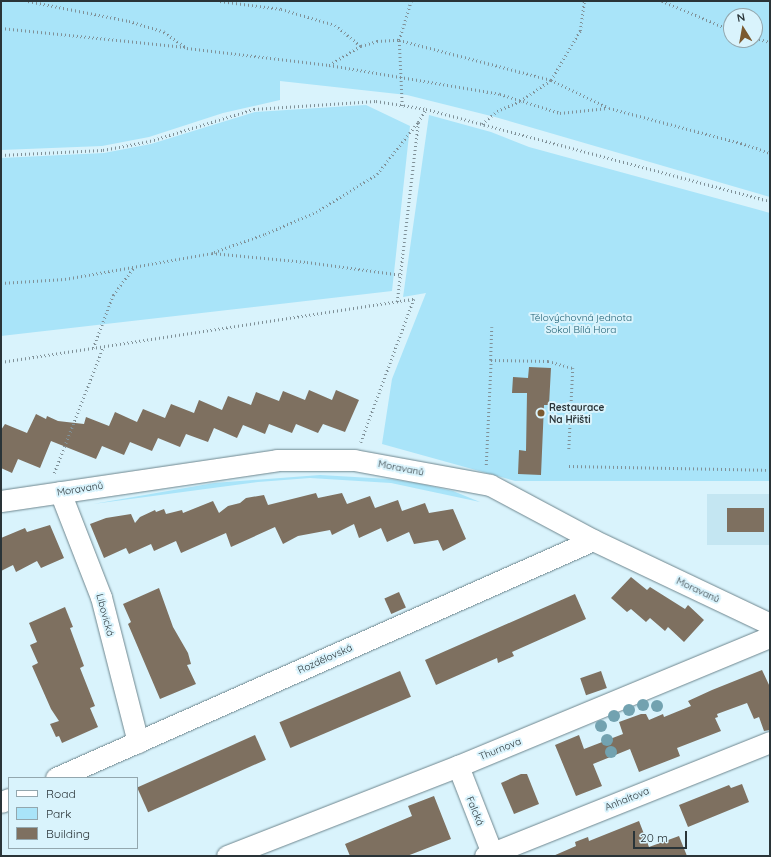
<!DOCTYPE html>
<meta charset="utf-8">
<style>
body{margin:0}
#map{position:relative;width:771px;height:857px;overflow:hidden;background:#d9f3fc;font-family:Quicksand,sans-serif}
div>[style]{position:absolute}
.built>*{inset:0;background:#c4e6f2;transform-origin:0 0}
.green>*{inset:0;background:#a9e4f9}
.building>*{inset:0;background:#7e7060;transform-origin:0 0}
.path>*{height:2.5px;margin-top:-1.25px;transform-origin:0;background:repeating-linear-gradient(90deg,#809198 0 1px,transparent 0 4px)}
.roads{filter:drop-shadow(0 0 1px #6e868e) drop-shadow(0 0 1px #6e868e)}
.minor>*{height:21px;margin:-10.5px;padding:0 10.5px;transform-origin:10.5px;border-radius:10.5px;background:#fff}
.trees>*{width:12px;height:12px;margin:-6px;border-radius:50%;background:#72a2b0}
.dots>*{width:11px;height:11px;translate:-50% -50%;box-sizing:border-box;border:2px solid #d9f3fc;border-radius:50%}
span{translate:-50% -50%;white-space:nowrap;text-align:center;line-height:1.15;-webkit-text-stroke:4px #d9f3fc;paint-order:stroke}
.park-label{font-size:10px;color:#1e5f72}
.poi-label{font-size:10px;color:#2a3438;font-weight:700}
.left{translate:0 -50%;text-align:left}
.street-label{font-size:10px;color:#2a3438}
.frame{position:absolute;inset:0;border:2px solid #2a3438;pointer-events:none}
.legend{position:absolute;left:8px;top:777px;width:130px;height:72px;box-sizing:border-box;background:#d9f3fc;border:1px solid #93a7ae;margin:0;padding:5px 7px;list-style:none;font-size:12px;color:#2a3438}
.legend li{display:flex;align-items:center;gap:8px;height:20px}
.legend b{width:20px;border:1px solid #93a7ae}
.north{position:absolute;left:723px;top:8px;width:40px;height:40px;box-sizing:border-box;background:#d9f3fc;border:1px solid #93a7ae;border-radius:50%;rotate:349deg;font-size:11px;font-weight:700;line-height:16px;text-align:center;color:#2a3438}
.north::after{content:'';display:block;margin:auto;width:14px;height:18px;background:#7b5a30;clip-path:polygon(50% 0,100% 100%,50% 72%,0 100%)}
.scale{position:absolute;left:633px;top:831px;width:54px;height:18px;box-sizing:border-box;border:2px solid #2a3438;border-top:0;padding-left:5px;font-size:12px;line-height:14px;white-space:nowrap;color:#2a3438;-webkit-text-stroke:3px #d9f3fc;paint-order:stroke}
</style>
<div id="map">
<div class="built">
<div style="left:707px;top:494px;width:63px;height:51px"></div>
</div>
<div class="green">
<div style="clip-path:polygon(evenodd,1px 1px,770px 1px,770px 197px,495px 117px,407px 95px,280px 81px,280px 100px,223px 113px,149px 137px,102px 146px,1px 150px,1px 1px,731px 16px,755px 16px,755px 40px,731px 40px,731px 16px)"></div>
<div style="clip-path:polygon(366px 105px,410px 126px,392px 291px,1px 336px,1px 158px,104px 153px,151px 144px,255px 112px)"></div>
<div style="clip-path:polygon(429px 115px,491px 132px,529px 147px,770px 213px,770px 481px,515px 481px,382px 444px,392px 379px,426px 293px,403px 297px)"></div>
<div style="clip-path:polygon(320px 475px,389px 479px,417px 483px,453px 491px,480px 502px,391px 483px,310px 478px,258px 482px,93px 504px,214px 483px)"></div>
</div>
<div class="building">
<div style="clip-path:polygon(529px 367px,551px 368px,549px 405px,544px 405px,541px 475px,518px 474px,519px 450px,526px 451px,527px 393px,512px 393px,513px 377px,528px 378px)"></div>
<div style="clip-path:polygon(309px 390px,332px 400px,336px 390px,359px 400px,345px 432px,323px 424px,318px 433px,296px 424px,292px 433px,269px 424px,265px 434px,243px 425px,237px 438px,214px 428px,208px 442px,186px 434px,180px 447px,158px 438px,152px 451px,130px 442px,124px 455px,102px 446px,96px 459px,51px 441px,40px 468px,18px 459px,12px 473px,1px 468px,1px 430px,5px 424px,27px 433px,36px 414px,46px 419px,47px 416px,58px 421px,84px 424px,86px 417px,109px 426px,115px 412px,137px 422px,143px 409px,165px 418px,171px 404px,194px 413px,199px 400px,222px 410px,228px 396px,251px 405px,256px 392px,279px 401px,283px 391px,305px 400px)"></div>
<div style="clip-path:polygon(316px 493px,318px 498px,342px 493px,347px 504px,370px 496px,375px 508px,398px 500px,402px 511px,425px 503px,429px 513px,453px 509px,466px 539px,443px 551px,438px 540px,414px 544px,409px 532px,387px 542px,381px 528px,359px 538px,354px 524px,332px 535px,330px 530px,298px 536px,283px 544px,275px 527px,231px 547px,226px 533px,181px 553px,176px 541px,154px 551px,151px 544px,129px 554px,126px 548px,104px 558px,90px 524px,106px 518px,131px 514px,135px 523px,140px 517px,155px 510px,156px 512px,164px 509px,166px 514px,182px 510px,183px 513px,213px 501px,219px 513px,228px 506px,240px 503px,246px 498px,264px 495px,268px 505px)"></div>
<div style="left:727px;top:508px;width:37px;height:24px"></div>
<div style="clip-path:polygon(50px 525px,64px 558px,41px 568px,37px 561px,16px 572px,13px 565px,1px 571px,1px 538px,25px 528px,27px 532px)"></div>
<div style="clip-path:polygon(631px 577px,647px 590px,650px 587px,685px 609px,688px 605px,704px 620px,684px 642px,668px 627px,665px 631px,650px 618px,646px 622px,631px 609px,627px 612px,611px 598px)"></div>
<div style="clip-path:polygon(159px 588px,173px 627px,188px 653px,191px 664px,187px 665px,196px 684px,160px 699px,128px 624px,131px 622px,123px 604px)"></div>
<div style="left:399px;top:592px;width:17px;height:16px;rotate:66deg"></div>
<div style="clip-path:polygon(575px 594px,586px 619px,512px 652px,514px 656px,498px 663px,497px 658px,436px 685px,425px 660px)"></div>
<div style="clip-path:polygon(65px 607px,73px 627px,70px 628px,84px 666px,80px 668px,95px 706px,90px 708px,98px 727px,62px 743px,59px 736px,56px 737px,50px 724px,59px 721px,51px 709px,32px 666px,38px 663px,30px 645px,37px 642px,29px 623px)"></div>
<div style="clip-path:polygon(762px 670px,770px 687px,770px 730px,764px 731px,759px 717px,754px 719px,747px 703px,717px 714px,718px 717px,715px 718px,721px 731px,677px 748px,680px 756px,639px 772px,630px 749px,593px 764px,602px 786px,576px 796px,555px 745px,579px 735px,584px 749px,623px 734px,619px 722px,641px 714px,646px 714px,649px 720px,663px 714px,664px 717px,691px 706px,688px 701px,712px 690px)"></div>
<div style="left:400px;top:671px;width:28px;height:131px;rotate:67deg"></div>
<div style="left:601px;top:671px;width:18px;height:22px;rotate:71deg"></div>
<div style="left:255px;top:735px;width:27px;height:129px;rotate:66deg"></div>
<div style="clip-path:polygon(521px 774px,527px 774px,539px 804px,514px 814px,501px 783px)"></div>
<div style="clip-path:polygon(742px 784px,749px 802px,688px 827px,679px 805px,729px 785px,731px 788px)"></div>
<div style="clip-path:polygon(434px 796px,451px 839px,407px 856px,350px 856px,345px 844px,412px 816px,408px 806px)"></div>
<div style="clip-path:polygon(639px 821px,649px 847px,679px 836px,687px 856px,553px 856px,576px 846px,575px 842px,588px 837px,589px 841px)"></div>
</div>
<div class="path">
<div style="left:28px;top:1px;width:103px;rotate:11.2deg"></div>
<div style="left:129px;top:21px;width:37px;rotate:17deg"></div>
<div style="left:164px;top:32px;width:28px;rotate:35deg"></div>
<div style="left:187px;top:48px;width:143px;rotate:6.8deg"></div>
<div style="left:329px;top:65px;width:37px;rotate:-31deg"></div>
<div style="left:361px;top:46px;width:17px;rotate:-17deg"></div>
<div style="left:377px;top:41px;width:22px;rotate:-3deg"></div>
<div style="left:399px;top:40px;width:157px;rotate:14.7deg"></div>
<div style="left:551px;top:80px;width:64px;rotate:25.8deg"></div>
<div style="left:609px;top:108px;width:137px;rotate:14.9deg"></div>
<div style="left:741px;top:143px;width:31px;rotate:19deg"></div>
<div style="left:220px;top:1px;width:62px;rotate:7.5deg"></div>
<div style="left:281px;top:9px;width:56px;rotate:16.5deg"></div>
<div style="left:335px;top:25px;width:33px;rotate:39deg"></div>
<div style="left:662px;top:1px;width:75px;rotate:22.8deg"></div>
<div style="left:1px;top:28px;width:185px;rotate:5.9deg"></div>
<div style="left:755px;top:38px;width:16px;rotate:15deg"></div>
<div style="left:329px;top:65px;width:173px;rotate:9.6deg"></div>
<div style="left:500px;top:94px;width:63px;rotate:17.6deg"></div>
<div style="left:560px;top:113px;width:48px;rotate:-5.9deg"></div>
<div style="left:402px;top:106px;width:66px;rotate:-92.6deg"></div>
<div style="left:399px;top:40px;width:41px;rotate:-72.9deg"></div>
<div style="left:482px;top:124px;width:20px;rotate:-41deg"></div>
<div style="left:497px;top:111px;width:25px;rotate:-23deg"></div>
<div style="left:520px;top:101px;width:37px;rotate:-34deg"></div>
<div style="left:551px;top:80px;width:57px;rotate:-59.4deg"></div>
<div style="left:580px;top:31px;width:30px;rotate:-82deg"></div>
<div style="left:1px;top:155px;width:102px;rotate:-2.8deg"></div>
<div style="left:103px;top:150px;width:48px;rotate:-10.8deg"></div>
<div style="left:150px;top:141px;width:109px;rotate:-17.1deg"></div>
<div style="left:254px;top:109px;width:122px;rotate:-3.8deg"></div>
<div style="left:376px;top:101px;width:51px;rotate:9.1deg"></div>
<div style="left:426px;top:109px;width:356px;rotate:15deg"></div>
<div style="left:214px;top:252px;width:54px;rotate:-19.4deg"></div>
<div style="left:265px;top:234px;width:56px;rotate:-23.3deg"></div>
<div style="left:316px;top:212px;width:72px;rotate:-31.9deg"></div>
<div style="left:377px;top:174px;width:66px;rotate:-51.7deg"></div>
<div style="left:1px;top:283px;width:64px;rotate:-3.6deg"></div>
<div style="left:65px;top:279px;width:149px;rotate:-10deg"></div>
<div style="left:212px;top:253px;width:95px;rotate:5.4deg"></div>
<div style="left:307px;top:262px;width:96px;rotate:7.8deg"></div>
<div style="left:397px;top:302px;width:181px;rotate:-83.3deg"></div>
<div style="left:418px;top:122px;width:15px;rotate:-58deg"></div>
<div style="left:492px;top:327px;width:33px;rotate:92deg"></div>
<div style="left:491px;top:360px;width:57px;rotate:1deg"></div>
<div style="left:548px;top:361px;width:26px;rotate:16deg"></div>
<div style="left:573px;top:368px;width:82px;rotate:92.8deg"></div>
<div style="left:93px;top:348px;width:57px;rotate:-69.3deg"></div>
<div style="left:113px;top:295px;width:34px;rotate:-53deg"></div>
<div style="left:1px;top:362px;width:418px;rotate:-8.7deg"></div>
<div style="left:414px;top:299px;width:153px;rotate:110.3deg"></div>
<div style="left:486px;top:465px;width:105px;rotate:-87.3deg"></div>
<div style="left:569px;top:466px;width:201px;rotate:1.1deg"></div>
<div style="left:54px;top:473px;width:135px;rotate:-68.7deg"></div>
</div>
<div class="roads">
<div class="minor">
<div style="left:60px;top:492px;width:113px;rotate:68.7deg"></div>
<div style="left:101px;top:597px;width:150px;rotate:75.7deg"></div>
<div style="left:1px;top:501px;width:279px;rotate:-8.4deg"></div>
<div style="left:277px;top:460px;width:77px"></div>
<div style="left:354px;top:460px;width:138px;rotate:10.4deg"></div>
<div style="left:490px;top:485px;width:117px;rotate:28.1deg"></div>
<div style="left:593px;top:540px;width:196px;rotate:25.4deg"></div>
<div style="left:458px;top:766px;width:97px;rotate:68.7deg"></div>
<div style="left:56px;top:778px;width:587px;rotate:-23.9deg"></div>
<div style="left:1px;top:802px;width:9px;rotate:-21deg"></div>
<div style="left:227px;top:856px;width:248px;rotate:-21.3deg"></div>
<div style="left:458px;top:766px;width:338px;rotate:-22.5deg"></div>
<div style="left:485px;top:856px;width:307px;rotate:-21.8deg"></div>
</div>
</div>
<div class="trees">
<div style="left:643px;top:705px"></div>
<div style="left:657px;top:706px"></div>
<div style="left:629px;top:710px"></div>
<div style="left:614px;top:716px"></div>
<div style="left:601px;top:726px"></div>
<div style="left:607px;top:740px"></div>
<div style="left:611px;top:752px"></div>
</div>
<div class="dots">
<div style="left:541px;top:413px;background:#7b5a30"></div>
</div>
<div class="park-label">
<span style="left:581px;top:323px">Tělovýchovná jednota<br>Sokol Bílá Hora</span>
</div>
<div class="poi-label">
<span class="left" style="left:549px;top:413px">Restaurace<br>Na Hřišti</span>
</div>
<div class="street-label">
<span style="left:401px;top:468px;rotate:11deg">Moravanů</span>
<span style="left:80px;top:489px;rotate:-9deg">Moravanů</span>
<span style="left:698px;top:590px;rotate:25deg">Moravanů</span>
<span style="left:105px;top:615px;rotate:75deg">Libovická</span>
<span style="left:325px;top:659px;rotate:-24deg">Rozdělovská</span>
<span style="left:500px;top:749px;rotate:-22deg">Thurnova</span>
<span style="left:627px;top:799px;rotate:-22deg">Anhaltova</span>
<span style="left:475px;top:811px;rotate:68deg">Falcká</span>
</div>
<div class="frame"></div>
<ul class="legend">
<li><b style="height:5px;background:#fff"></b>Road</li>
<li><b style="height:11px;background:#a9e4f9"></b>Park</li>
<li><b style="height:11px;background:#7e7060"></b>Building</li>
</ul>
<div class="north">N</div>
<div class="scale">20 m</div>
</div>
